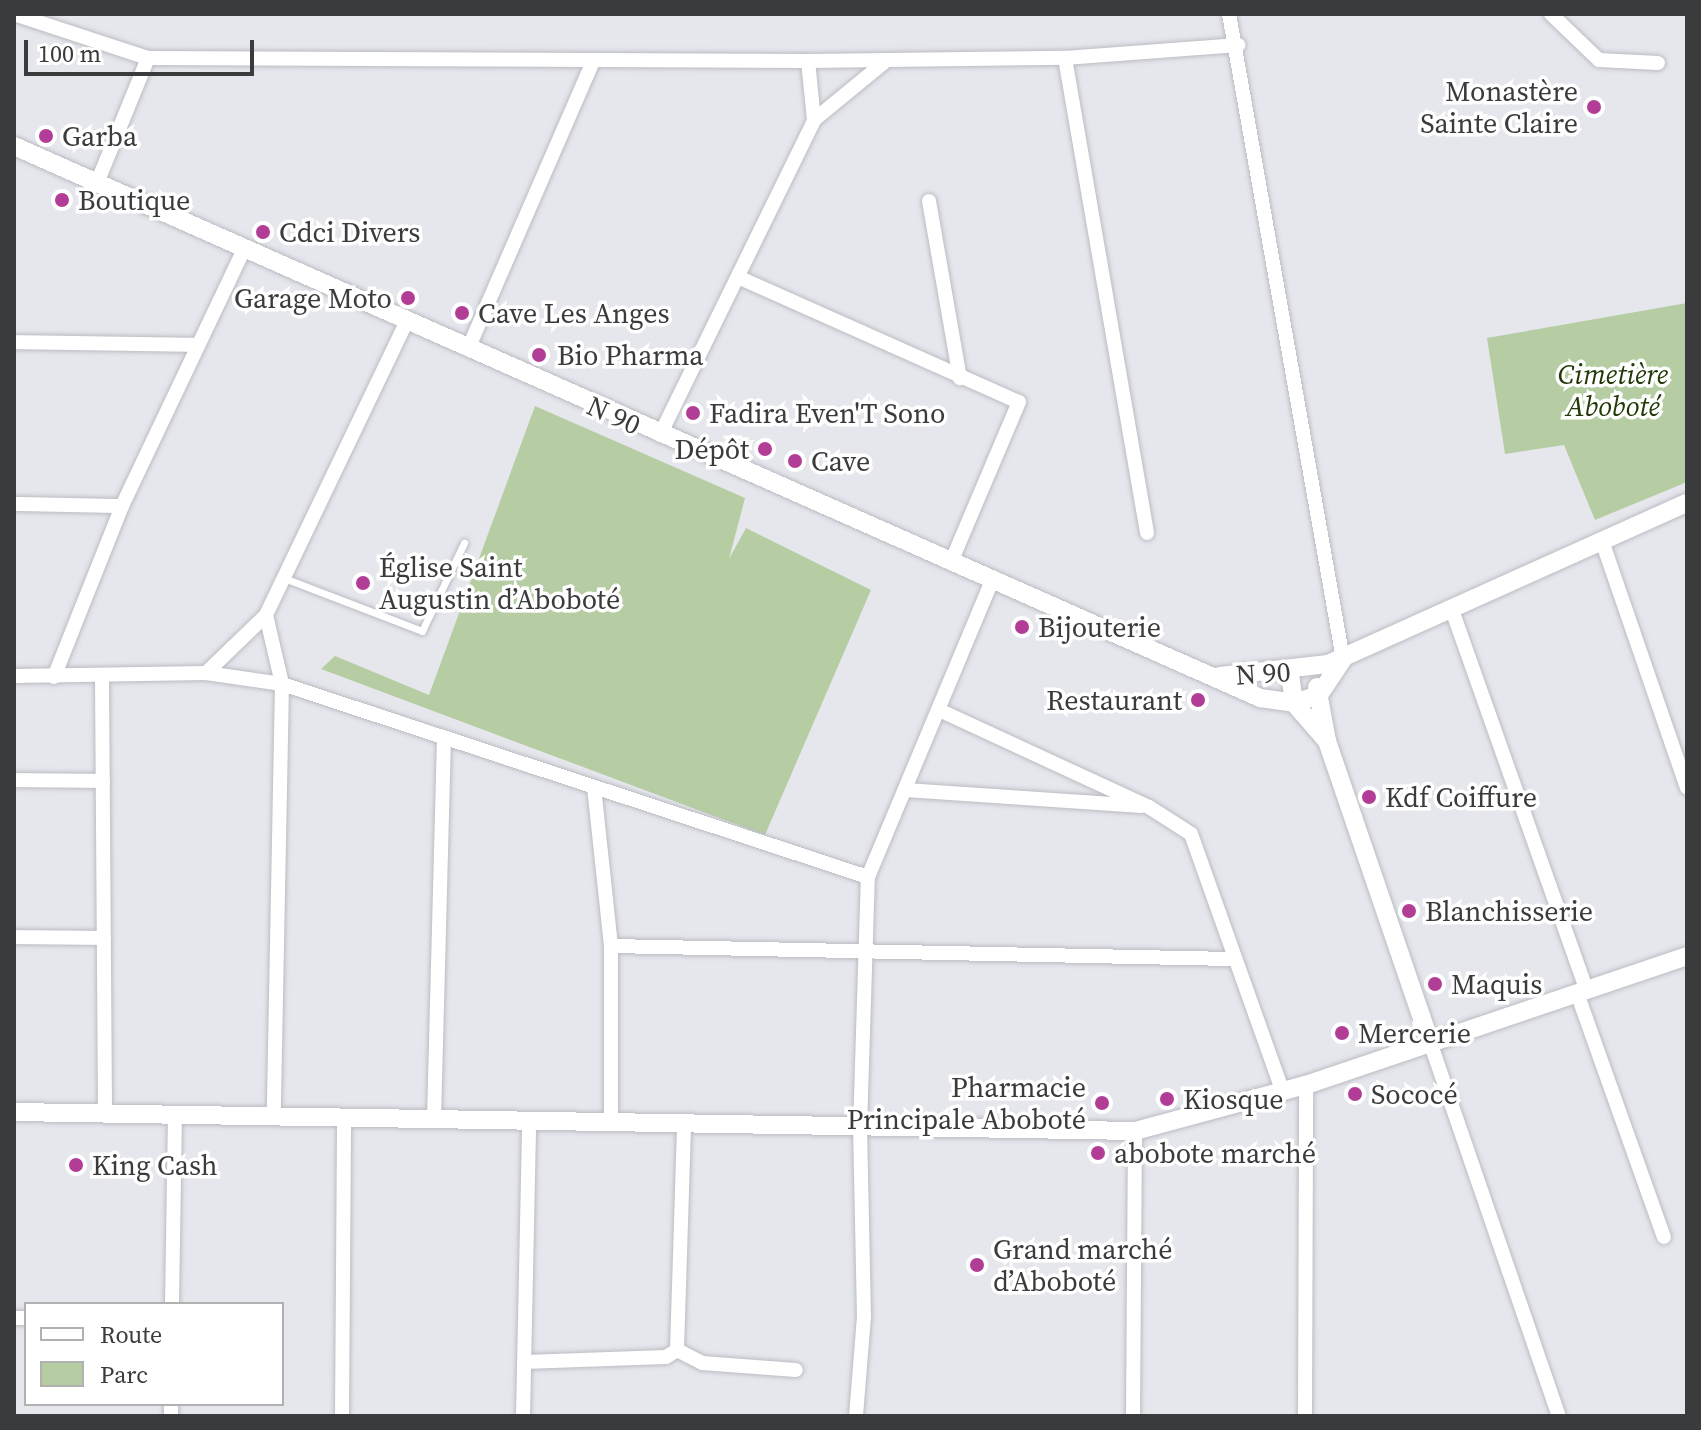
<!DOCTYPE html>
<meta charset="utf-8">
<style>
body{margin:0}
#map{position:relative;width:1701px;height:1430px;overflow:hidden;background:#e5e7ed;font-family:"Source Serif 4",serif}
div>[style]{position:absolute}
.green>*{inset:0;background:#b6cda3}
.roads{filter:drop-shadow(0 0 2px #bbbcc2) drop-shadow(0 0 2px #bbbcc2)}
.lane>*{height:7px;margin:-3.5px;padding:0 3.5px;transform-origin:3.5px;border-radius:3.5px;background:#fff}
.street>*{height:14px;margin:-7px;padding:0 7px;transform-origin:7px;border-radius:7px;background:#fff}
.secondary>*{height:18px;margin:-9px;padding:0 9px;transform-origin:9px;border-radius:9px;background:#fff}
.dots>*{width:22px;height:22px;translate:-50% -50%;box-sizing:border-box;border:4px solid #fff;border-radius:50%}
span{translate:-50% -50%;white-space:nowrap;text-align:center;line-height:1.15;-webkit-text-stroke:7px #fff;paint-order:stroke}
.poi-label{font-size:28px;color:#3a3b3d}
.right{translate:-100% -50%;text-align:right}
.left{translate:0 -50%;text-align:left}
.park-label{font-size:28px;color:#223907;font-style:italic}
.street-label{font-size:28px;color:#3a3b3d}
.frame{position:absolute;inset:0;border:16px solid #3a3b3d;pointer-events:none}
.legend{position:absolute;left:24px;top:1302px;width:260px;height:104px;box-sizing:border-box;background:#fff;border:2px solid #b0b1b1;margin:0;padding:10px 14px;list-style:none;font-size:24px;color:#3a3b3d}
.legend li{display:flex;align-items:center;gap:16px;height:40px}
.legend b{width:40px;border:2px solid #b0b1b1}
.scale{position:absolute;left:24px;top:40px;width:230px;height:36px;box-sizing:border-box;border:4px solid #3a3b3d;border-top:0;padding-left:10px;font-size:24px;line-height:28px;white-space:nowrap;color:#3a3b3d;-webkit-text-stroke:6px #fff;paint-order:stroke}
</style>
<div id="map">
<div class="green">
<div style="clip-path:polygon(1687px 303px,1687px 482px,1595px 520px,1564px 445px,1505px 454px,1487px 338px)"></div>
<div style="clip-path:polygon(535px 406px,745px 498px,729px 559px,746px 528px,871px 590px,765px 835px,321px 669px,335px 656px,429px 695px)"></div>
</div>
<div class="roads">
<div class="lane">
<div style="left:284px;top:578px;width:148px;rotate:21deg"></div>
<div style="left:422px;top:631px;width:98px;rotate:-64.5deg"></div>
</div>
<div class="street">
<div style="left:14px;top:14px;width:141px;rotate:18.2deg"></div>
<div style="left:148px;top:58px;width:660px;rotate:0.26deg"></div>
<div style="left:808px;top:61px;width:257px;rotate:-0.7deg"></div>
<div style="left:1065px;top:58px;width:174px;rotate:-4.3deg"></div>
<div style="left:1229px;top:14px;width:655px;rotate:79.98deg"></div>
<div style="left:1551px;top:14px;width:66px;rotate:43.8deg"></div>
<div style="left:1599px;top:60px;width:59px;rotate:2.9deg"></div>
<div style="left:1065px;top:58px;width:482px;rotate:80.2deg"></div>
<div style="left:808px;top:61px;width:59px;rotate:84.2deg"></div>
<div style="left:97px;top:183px;width:135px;rotate:-67.8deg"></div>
<div style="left:929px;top:201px;width:180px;rotate:80.1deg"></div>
<div style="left:740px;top:278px;width:305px;rotate:24deg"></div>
<div style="left:1019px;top:402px;width:174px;rotate:113deg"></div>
<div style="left:14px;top:342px;width:184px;rotate:0.9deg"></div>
<div style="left:468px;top:349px;width:313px;rotate:-66.5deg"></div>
<div style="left:660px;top:435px;width:351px;rotate:-63.9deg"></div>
<div style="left:814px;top:120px;width:94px;rotate:-39.4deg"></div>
<div style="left:14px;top:504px;width:108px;rotate:1.1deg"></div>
<div style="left:1602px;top:541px;width:261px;rotate:71deg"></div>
<div style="left:1452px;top:610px;width:402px;rotate:70.5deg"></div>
<div style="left:266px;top:615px;width:71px;rotate:76.9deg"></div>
<div style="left:282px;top:684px;width:433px;rotate:91.1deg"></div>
<div style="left:206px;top:673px;width:83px;rotate:-44deg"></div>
<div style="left:266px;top:615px;width:326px;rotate:-64.4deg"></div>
<div style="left:14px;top:676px;width:192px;rotate:-0.9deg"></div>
<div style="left:206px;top:673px;width:77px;rotate:8.2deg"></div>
<div style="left:282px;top:684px;width:617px;rotate:18.23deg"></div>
<div style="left:54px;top:677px;width:184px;rotate:-68.3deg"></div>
<div style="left:122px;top:506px;width:284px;rotate:-64.6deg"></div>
<div style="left:102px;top:679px;width:433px;rotate:89.6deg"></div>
<div style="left:939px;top:710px;width:231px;rotate:24.8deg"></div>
<div style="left:1149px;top:807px;width:50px;rotate:32.7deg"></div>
<div style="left:1191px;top:834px;width:275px;rotate:70.4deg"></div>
<div style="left:14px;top:780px;width:89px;rotate:0.6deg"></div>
<div style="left:594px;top:787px;width:160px;rotate:83.9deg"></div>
<div style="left:611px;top:946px;width:177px;rotate:90deg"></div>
<div style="left:906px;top:790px;width:236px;rotate:3.9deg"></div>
<div style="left:14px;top:937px;width:90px;rotate:0.6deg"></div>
<div style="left:611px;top:946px;width:622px;rotate:1.2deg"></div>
<div style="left:1577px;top:993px;width:259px;rotate:70.4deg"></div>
<div style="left:1430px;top:1042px;width:396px;rotate:71deg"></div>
<div style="left:434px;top:1119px;width:380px;rotate:-88.5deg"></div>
<div style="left:172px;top:1304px;width:191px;rotate:-89.1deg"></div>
<div style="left:14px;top:1318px;width:12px"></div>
<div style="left:677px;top:1350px;width:28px;rotate:27deg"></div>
<div style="left:702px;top:1363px;width:94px;rotate:4.3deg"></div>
<div style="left:524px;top:1362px;width:142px;rotate:-2deg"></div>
<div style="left:666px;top:1357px;width:13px;rotate:-32deg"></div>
<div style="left:677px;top:1350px;width:225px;rotate:-88.2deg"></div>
<div style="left:171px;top:1416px;width:12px;rotate:-90deg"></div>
<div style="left:342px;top:1416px;width:297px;rotate:-89.6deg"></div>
<div style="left:523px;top:1416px;width:295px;rotate:-88.8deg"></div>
<div style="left:856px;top:1416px;width:99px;rotate:-85.4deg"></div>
<div style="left:864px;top:1317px;width:189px;rotate:-91.2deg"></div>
<div style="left:860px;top:1128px;width:251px;rotate:-88.2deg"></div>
<div style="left:868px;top:877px;width:322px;rotate:-67.3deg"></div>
<div style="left:1133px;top:1416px;width:285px;rotate:-89.6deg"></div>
<div style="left:1305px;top:1416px;width:331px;rotate:-89.8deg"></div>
</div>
<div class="secondary">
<div style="left:14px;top:146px;width:1363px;rotate:23.89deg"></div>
<div style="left:1260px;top:698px;width:34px;rotate:8deg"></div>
<div style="left:1294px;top:703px;width:26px;rotate:-18deg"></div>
<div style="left:1319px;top:695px;width:43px;rotate:-56.3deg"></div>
<div style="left:1290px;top:674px;width:29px;rotate:82deg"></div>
<div style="left:1294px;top:703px;width:50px;rotate:49deg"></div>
<div style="left:1220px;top:676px;width:109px;rotate:-6.3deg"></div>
<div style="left:1328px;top:664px;width:393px;rotate:-24.2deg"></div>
<div style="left:1317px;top:687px;width:55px;rotate:79.5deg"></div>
<div style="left:1327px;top:741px;width:318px;rotate:71.1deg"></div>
<div style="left:14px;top:1112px;width:1121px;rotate:0.97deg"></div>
<div style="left:1135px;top:1131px;width:177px;rotate:-15.1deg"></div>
<div style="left:1306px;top:1085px;width:402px;rotate:-18.7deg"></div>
</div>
</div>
<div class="dots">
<div style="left:1594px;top:107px;background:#b23d96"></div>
<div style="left:46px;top:136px;background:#b23d96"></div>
<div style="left:62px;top:200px;background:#b23d96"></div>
<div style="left:263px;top:232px;background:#b23d96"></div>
<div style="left:408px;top:298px;background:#b23d96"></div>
<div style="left:462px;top:313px;background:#b23d96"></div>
<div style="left:539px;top:355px;background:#b23d96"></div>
<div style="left:693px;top:413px;background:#b23d96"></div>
<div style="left:765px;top:449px;background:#b23d96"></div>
<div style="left:795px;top:461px;background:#b23d96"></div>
<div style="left:363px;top:583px;background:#b23d96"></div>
<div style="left:1022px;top:627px;background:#b23d96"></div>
<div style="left:1198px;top:700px;background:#b23d96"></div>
<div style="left:1369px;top:797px;background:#b23d96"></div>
<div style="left:1409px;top:911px;background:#b23d96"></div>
<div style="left:1435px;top:984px;background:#b23d96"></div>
<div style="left:1342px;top:1033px;background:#b23d96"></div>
<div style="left:1355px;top:1094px;background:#b23d96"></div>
<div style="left:1167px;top:1099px;background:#b23d96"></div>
<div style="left:1102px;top:1103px;background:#b23d96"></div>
<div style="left:1098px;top:1153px;background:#b23d96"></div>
<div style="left:76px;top:1165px;background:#b23d96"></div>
<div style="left:977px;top:1265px;background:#b23d96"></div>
</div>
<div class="poi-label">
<span class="right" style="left:1578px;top:107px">Monastère<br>Sainte Claire</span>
<span class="left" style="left:62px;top:136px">Garba</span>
<span class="left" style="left:78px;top:200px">Boutique</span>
<span class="left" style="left:279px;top:232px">Cdci Divers</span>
<span class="right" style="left:392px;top:298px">Garage Moto</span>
<span class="left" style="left:478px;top:313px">Cave Les Anges</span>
<span class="left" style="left:557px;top:355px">Bio Pharma</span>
<span class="left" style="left:709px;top:413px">Fadira Even'T Sono</span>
<span class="right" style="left:749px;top:449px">Dépôt</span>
<span class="left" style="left:811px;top:461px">Cave</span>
<span class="left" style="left:379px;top:583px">Église Saint<br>Augustin d’Aboboté</span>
<span class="left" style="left:1038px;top:627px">Bijouterie</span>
<span class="right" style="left:1182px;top:700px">Restaurant</span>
<span class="left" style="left:1385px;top:797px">Kdf Coiffure</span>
<span class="left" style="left:1425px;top:911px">Blanchisserie</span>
<span class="left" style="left:1451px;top:984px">Maquis</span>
<span class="left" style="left:1358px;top:1033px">Mercerie</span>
<span class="right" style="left:1086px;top:1103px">Pharmacie<br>Principale Aboboté</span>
<span class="left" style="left:1371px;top:1094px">Sococé</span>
<span class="left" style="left:1183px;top:1099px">Kiosque</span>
<span class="left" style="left:1114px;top:1153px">abobote marché</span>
<span class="left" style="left:92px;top:1165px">King Cash</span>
<span class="left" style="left:993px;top:1265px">Grand marché<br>d’Aboboté</span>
</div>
<div class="park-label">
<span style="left:1613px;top:390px">Cimetière<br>Aboboté</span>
</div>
<div class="street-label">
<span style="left:614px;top:415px;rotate:24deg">N 90</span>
<span style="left:1263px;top:673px;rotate:-4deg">N 90</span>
</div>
<div class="frame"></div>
<ul class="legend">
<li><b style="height:10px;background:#fff"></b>Route</li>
<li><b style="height:22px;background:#b6cda3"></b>Parc</li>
</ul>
<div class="scale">100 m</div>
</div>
